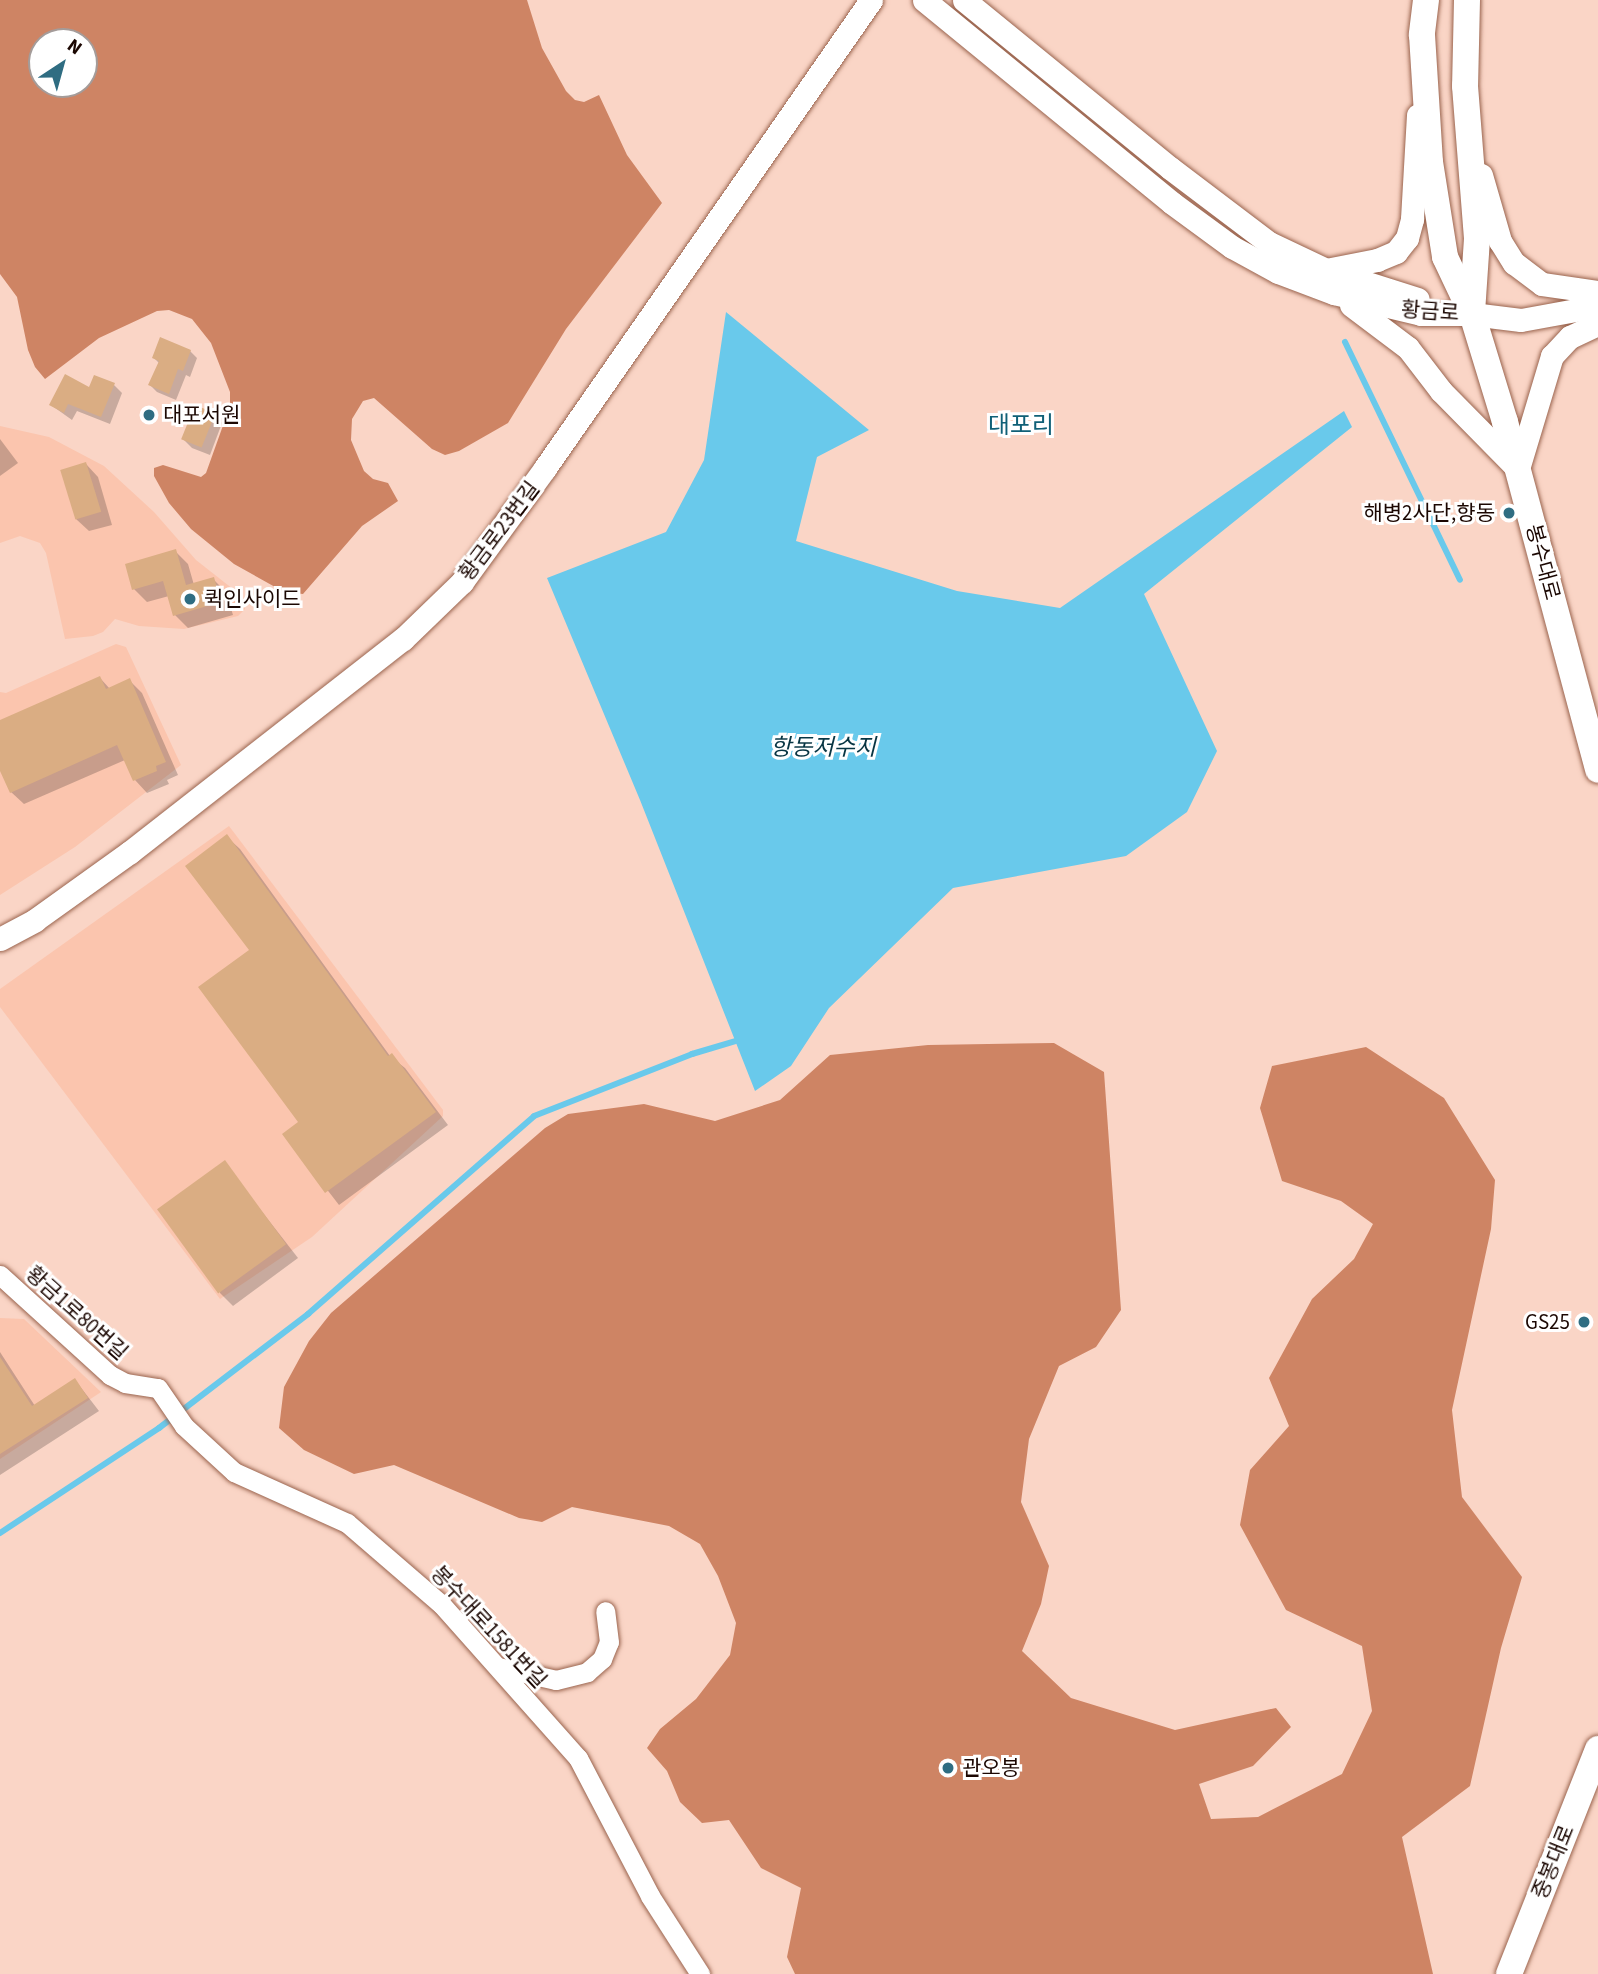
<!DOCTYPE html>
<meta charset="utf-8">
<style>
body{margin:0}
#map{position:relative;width:1598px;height:1974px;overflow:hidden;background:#fad5c6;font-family:"Source Sans 3","Noto Sans KR",sans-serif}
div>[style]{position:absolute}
.built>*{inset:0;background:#fbc5ae}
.forest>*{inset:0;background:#ce8464}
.water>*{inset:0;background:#69c9eb}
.shadow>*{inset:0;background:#0003}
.stream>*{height:6px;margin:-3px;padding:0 3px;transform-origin:3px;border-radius:3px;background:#69c9eb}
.building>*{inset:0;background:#daad83;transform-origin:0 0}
.roads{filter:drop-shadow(0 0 2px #9a644e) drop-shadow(0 0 2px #9a644e)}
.minor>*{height:19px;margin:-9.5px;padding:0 9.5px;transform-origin:9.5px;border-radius:9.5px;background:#fff}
.tertiary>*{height:23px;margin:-11.5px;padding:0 11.5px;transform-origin:11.5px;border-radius:11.5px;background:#fff}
.secondary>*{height:26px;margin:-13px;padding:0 13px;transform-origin:13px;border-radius:13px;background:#fff}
.dots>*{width:19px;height:19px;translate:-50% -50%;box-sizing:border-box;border:4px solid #fff;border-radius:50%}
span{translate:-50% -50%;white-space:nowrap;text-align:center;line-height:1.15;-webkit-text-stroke:6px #fff;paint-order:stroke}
.street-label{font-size:21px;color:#1b0702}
.poi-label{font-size:21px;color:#1b0702}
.left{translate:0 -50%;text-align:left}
.right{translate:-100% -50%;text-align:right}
.water-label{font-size:23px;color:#073543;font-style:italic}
.quarter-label{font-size:24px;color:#106077}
.north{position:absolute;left:28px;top:28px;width:70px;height:70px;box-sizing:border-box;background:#fff;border:2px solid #a49c9a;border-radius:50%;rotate:36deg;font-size:19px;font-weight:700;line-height:28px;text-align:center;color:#1b0702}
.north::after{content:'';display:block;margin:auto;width:24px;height:32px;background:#2f6d82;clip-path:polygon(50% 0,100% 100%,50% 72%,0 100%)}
</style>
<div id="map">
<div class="built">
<div style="clip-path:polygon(0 426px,49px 437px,104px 466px,154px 512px,196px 560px,238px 593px,245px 602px,245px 609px,238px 616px,184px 629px,139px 626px,115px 619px,103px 632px,93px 636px,65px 639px,46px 553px,40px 543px,20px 536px,0 543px)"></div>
<div style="clip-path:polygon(116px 644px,126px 647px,181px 765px,75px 847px,0 895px,0 692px,6px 693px)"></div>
<div style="clip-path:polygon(229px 826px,443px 1110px,443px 1116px,312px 1237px,220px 1299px,0 1007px,0 989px)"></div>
<div style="clip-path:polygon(0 1318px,24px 1319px,101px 1392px,0 1459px)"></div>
</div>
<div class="forest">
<div style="clip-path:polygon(evenodd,0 0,527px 0,542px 48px,566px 91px,575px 100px,584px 102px,599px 95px,627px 155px,662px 203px,566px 329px,508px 423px,459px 451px,445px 455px,432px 449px,374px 398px,363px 401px,352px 419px,351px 440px,364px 471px,373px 479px,388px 483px,398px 501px,362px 526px,303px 594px,284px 592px,234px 564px,191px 529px,169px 503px,154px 476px,154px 468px,163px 465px,201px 477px,206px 473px,230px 406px,230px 392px,211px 343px,192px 319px,169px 310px,157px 311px,99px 338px,45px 379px,35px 367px,28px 350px,17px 297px,0 274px,0 0,84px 42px,84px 84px,42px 84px,42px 42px,84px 42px)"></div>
<div style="clip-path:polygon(1054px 1043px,1104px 1072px,1121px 1310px,1096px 1347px,1059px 1366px,1029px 1439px,1021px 1502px,1049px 1566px,1041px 1604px,1022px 1651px,1071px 1698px,1175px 1730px,1276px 1708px,1291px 1727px,1253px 1766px,1199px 1784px,1211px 1819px,1258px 1817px,1342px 1774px,1372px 1711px,1362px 1646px,1286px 1610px,1240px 1525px,1250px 1470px,1289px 1426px,1269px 1378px,1312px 1299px,1354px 1259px,1373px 1224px,1341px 1201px,1282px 1181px,1260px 1108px,1272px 1066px,1366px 1047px,1444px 1098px,1495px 1180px,1491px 1229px,1452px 1410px,1462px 1497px,1522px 1577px,1501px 1648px,1470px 1786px,1402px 1837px,1433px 1974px,795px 1974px,787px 1957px,801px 1888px,761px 1868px,729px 1820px,702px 1823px,680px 1802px,667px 1771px,647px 1748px,660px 1729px,696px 1699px,730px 1655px,736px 1623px,718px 1576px,700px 1544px,669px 1526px,572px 1507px,542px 1522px,519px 1518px,394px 1465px,354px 1474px,304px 1450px,279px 1428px,284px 1387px,309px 1341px,331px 1313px,545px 1128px,568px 1114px,644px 1104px,715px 1121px,780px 1100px,830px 1055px,928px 1045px)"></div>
</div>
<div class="water">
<div style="clip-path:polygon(726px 312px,869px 430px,817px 457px,796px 541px,957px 591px,1060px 608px,1344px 411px,1352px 427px,1144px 594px,1217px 751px,1187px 812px,1126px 856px,953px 888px,829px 1008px,791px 1066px,755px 1091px,640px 800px,547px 578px,666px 532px,704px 460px)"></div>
</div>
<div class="shadow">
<div style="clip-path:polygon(190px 351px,197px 358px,190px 377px,186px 375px,176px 400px,157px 392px,150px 385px,159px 363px,154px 358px)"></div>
<div style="clip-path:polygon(114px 385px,122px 393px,110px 424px,77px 411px,72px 420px,51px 405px,90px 389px)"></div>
<div style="clip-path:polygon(214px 414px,222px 423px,210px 455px,192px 448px,184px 440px)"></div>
<div style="clip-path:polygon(0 439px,18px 463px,0 476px)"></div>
<div style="clip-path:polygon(86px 464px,98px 477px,112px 525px,89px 531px,76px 519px,62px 471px)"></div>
<div style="clip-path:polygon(175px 551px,188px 564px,194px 585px,213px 579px,226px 592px,233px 615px,188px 628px,175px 615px,169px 596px,147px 602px,134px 589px)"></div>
<div style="clip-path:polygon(100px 678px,110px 689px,129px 680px,142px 693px,178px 775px,167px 780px,169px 784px,147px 793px,135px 780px,125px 760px,24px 804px,11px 792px,0 767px,0 722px)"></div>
<div style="clip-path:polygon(227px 837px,240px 849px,390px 1056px,405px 1068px,448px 1125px,339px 1205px,284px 1134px,301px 1122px,251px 951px)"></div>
<div style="clip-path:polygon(224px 1163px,298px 1258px,233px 1306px,220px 1293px)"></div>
<div style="clip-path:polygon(0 1352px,35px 1406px,75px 1380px,99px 1411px,0 1475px)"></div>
</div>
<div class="stream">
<div style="left:1345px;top:342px;width:264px;rotate:64.2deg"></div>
<div style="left:0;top:1533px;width:191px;rotate:-33.4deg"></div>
<div style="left:159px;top:1428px;width:188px;rotate:-37.4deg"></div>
<div style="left:308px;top:1314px;width:300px;rotate:-41.2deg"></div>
<div style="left:534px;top:1116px;width:170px;rotate:-21.4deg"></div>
<div style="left:692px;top:1054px;width:46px;rotate:-16.5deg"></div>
</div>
<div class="building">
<div style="clip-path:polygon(160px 337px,191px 350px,183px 371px,178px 369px,169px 394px,148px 385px,159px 361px,152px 358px)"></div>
<div style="clip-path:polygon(65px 374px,89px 387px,94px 375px,115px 383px,101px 417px,68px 404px,64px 413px,49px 405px)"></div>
<div style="left:195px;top:405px;width:22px;height:37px;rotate:22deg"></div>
<div style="left:86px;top:462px;width:52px;height:27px;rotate:73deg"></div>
<div style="clip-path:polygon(176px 549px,186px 585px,214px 577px,221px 602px,173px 616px,163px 581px,132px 590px,125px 564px)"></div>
<div style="clip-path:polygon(100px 676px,106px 689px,130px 678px,166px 762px,156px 766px,157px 771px,133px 781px,117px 745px,10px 793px,0 771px,0 720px)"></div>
<div style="clip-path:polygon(227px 834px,388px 1056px,392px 1053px,436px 1112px,325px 1193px,282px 1134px,298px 1122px,198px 987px,249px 950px,185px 866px)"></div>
<div style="left:225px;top:1160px;width:104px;height:84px;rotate:54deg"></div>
<div style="clip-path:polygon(0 1357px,32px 1406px,75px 1378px,88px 1398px,0 1454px)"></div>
</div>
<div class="roads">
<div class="minor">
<div style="left:0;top:1275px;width:149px;rotate:42.3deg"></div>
<div style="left:110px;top:1375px;width:17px;rotate:28deg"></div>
<div style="left:125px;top:1383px;width:33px;rotate:9deg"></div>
<div style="left:158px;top:1388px;width:46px;rotate:55.6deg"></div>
<div style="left:184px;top:1426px;width:68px;rotate:42.6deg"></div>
<div style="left:234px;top:1472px;width:124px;rotate:24.3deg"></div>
<div style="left:347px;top:1523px;width:125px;rotate:40.8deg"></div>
<div style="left:442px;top:1605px;width:205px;rotate:48.4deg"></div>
<div style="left:578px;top:1758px;width:156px;rotate:62.4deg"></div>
<div style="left:650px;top:1896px;width:93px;rotate:57.3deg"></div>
<div style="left:498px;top:1667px;width:59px;rotate:12.6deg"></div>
<div style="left:556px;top:1680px;width:32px;rotate:-14deg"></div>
<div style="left:587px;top:1672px;width:20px;rotate:-41deg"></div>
<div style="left:602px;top:1659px;width:18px;rotate:-68deg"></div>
<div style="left:609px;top:1642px;width:31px;rotate:-97deg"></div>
</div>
<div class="tertiary">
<div style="left:924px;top:0;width:320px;rotate:39.3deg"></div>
<div style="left:1172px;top:203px;width:74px;rotate:36.3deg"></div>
<div style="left:1232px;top:247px;width:52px;rotate:28.5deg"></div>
<div style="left:1278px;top:272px;width:60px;rotate:20.6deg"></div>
<div style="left:1334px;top:293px;width:89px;rotate:13.6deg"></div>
<div style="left:1421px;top:314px;width:51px"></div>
<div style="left:1472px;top:314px;width:49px;rotate:7deg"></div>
<div style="left:1521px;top:320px;width:78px;rotate:-10.3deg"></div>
<div style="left:964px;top:0;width:266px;rotate:39.2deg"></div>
<div style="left:1170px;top:168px;width:124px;rotate:37.1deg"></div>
<div style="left:1269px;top:243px;width:63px;rotate:25.3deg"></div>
<div style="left:1326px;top:270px;width:96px;rotate:17.5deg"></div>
<div style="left:1481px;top:175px;width:69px;rotate:73.9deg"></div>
<div style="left:1500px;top:241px;width:26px;rotate:58deg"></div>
<div style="left:1514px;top:263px;width:35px;rotate:37deg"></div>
<div style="left:1542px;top:284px;width:57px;rotate:8.1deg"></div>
<div style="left:1326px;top:270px;width:52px;rotate:-11.1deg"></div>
<div style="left:1377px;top:260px;width:21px;rotate:-23deg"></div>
<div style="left:1396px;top:252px;width:18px;rotate:-52deg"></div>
<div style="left:1407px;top:238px;width:20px;rotate:-75deg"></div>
<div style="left:1412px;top:219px;width:104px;rotate:-86.7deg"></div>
<div style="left:1351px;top:305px;width:71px;rotate:37deg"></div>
<div style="left:1408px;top:348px;width:54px;rotate:52.5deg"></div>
<div style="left:1441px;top:391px;width:110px;rotate:45.4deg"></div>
<div style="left:1518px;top:469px;width:118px;rotate:-73.3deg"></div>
<div style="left:1552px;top:356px;width:26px;rotate:-47deg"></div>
<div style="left:1570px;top:337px;width:31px;rotate:-25deg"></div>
<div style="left:0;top:939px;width:40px;rotate:-28deg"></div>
<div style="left:35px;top:920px;width:117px;rotate:-35.6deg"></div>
<div style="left:130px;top:852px;width:346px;rotate:-38deg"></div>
<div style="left:403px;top:639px;width:82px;rotate:-44deg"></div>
<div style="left:462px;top:582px;width:141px;rotate:-53.9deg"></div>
<div style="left:545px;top:468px;width:570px;rotate:-55.14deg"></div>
</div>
<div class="secondary">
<div style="left:1426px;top:0;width:35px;rotate:97deg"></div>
<div style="left:1422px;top:35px;width:127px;rotate:86.4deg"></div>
<div style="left:1430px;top:162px;width:96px;rotate:81deg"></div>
<div style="left:1445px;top:257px;width:63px;rotate:64.7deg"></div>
<div style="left:1472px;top:314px;width:113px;rotate:73deg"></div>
<div style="left:1505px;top:422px;width:360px;rotate:75deg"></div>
<div style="left:1467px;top:0;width:86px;rotate:91.3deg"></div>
<div style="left:1465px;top:86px;width:153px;rotate:85.5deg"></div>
<div style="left:1477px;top:239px;width:73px;rotate:93.9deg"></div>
<div style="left:1509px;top:1974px;width:242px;rotate:-68.4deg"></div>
</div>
</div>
<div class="dots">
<div style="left:149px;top:415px;background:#2f6d82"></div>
<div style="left:1509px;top:513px;background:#2f6d82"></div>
<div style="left:190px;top:599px;background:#2f6d82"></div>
<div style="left:1584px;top:1322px;background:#2f6d82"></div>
<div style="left:948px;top:1768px;background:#2f6d82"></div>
</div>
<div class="street-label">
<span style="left:1430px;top:311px;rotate:4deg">황금로</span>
<span style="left:499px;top:531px;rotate:-53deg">황금로23번길</span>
<span style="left:1543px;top:562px;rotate:75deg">봉수대로</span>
<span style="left:77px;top:1313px;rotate:42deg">황금1로80번길</span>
<span style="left:489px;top:1627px;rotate:47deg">봉수대로1581번길</span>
<span style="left:1553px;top:1862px;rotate:-68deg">중봉대로</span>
</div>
<div class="poi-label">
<span class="left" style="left:163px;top:415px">대포서원</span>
<span class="right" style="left:1495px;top:513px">해병2사단,향동</span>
<span class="left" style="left:204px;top:599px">퀵인사이드</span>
<span class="right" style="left:1570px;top:1322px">GS25</span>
<span class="left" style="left:962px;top:1768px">관오봉</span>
</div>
<div class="water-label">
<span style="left:823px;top:748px">항동저수지</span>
</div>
<div class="quarter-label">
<span style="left:1021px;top:426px">대포리</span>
</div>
<div class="north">N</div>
</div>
